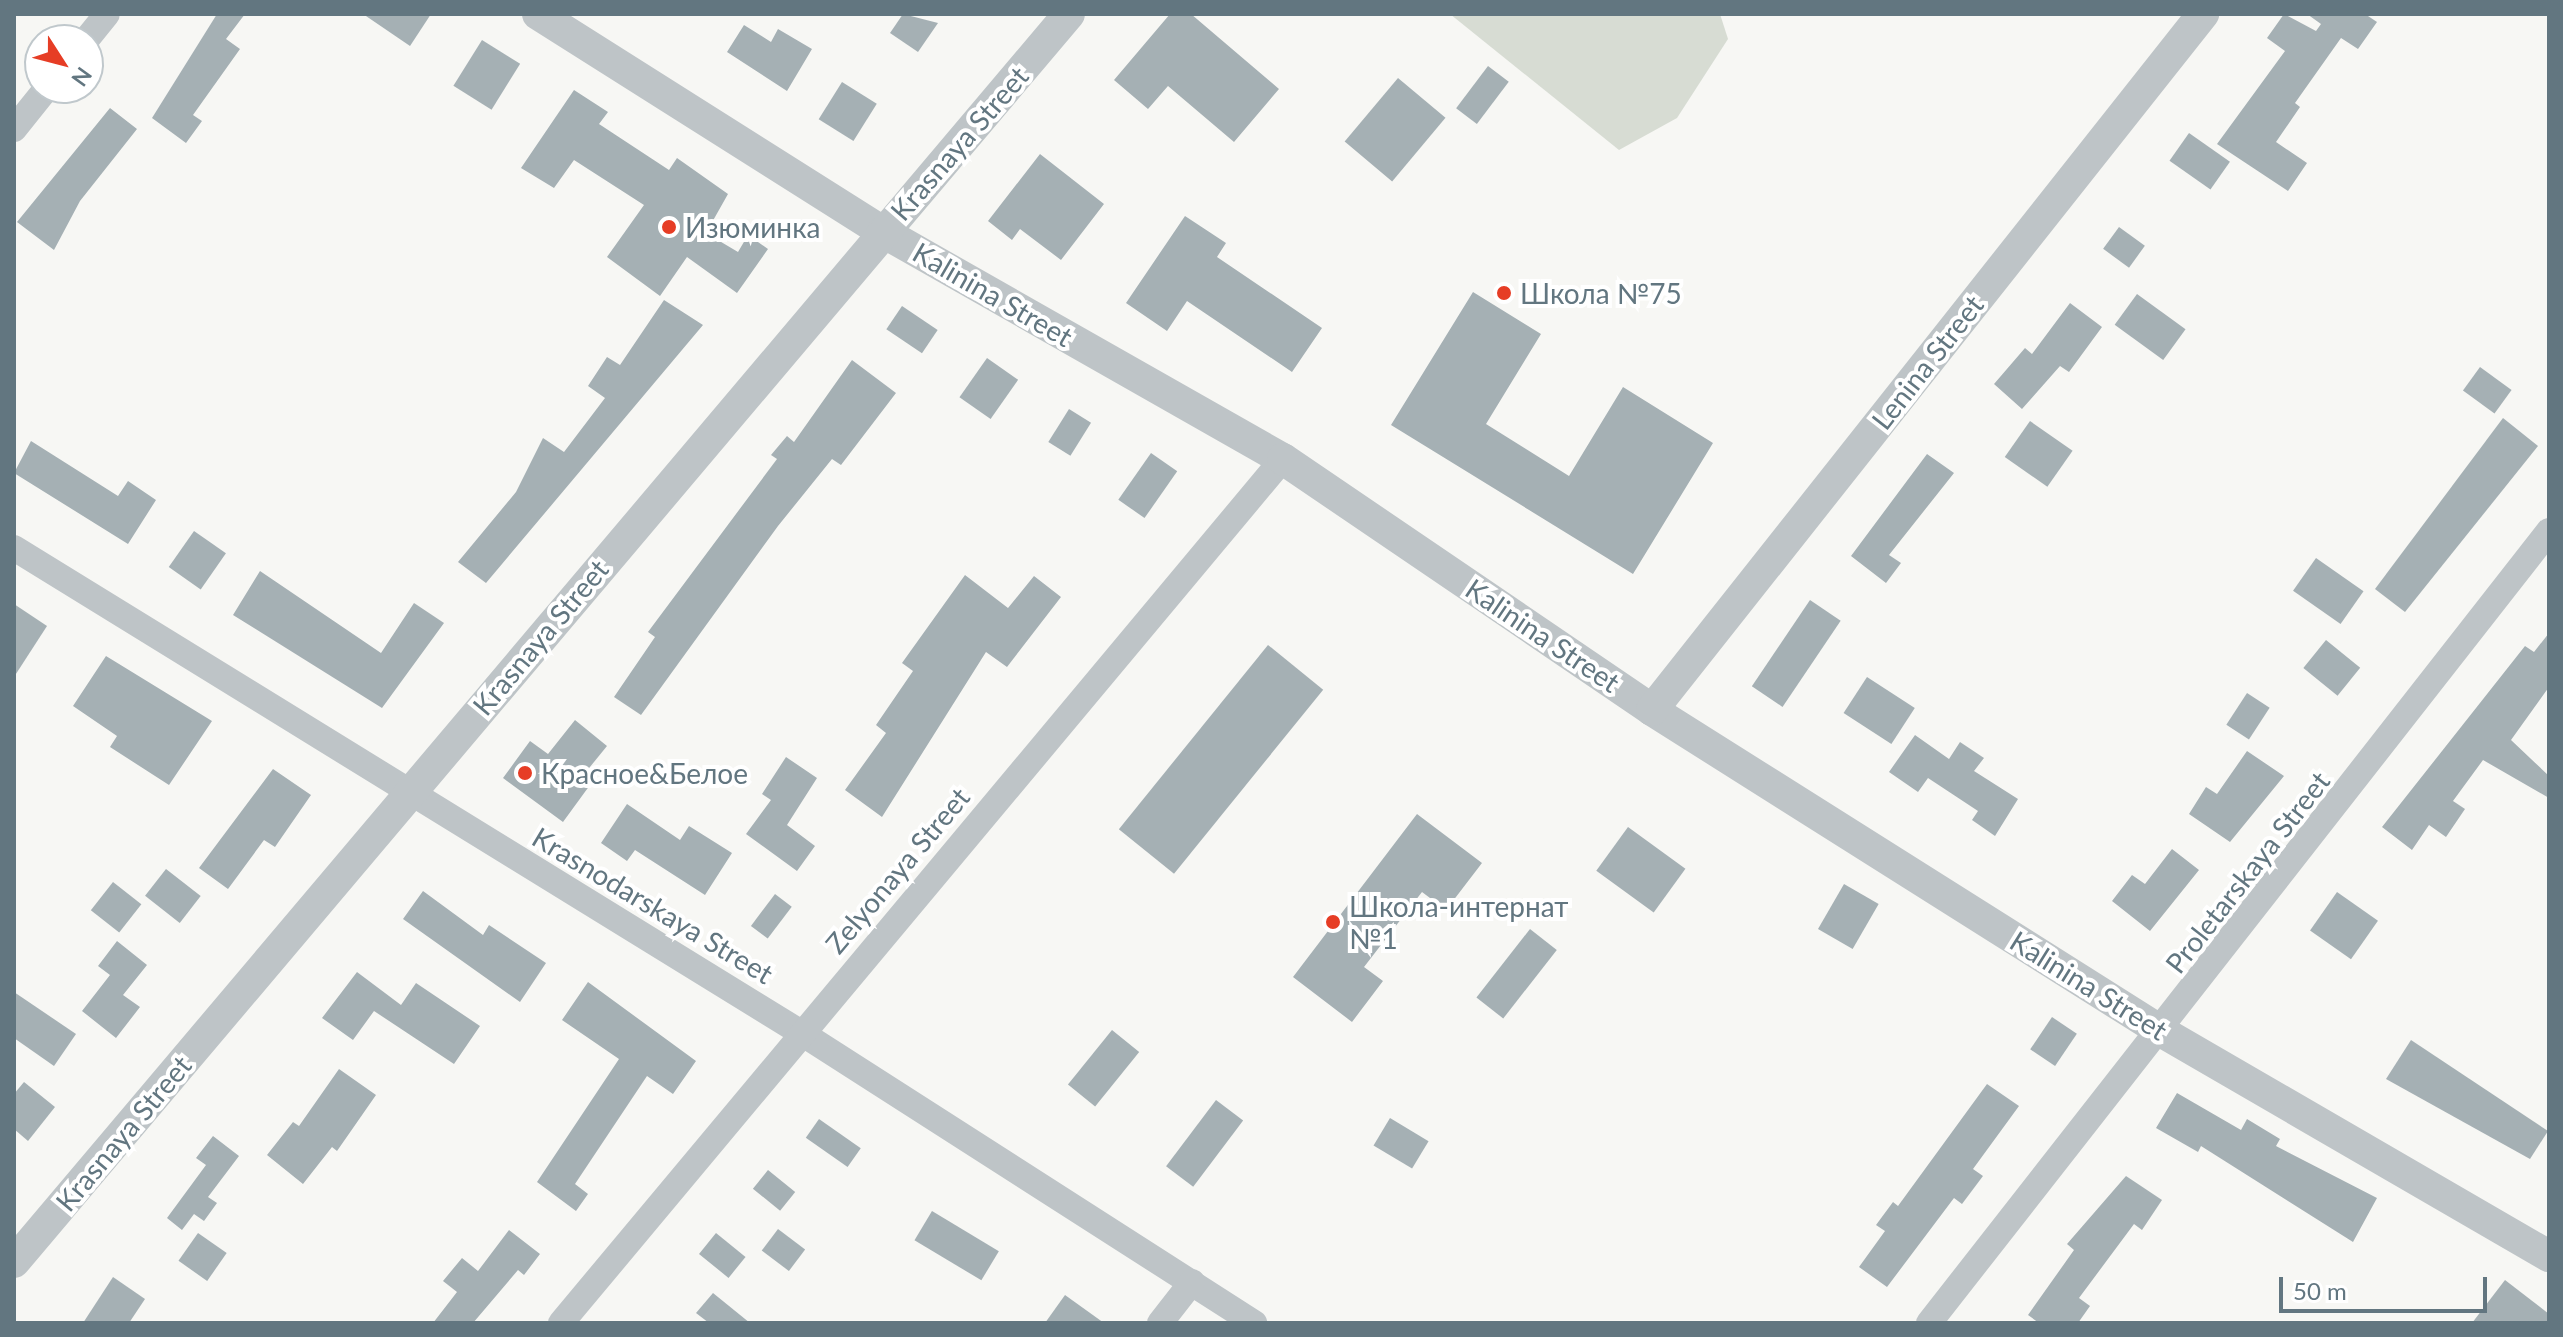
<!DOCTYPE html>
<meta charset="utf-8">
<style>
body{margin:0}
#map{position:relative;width:2563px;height:1337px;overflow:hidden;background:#f7f7f4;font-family:Lato,sans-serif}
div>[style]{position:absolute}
.green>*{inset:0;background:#d7dcd3}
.building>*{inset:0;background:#a5b0b4;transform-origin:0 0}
.minor>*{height:26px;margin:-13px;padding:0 13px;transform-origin:13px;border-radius:13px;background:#bec4c7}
.tertiary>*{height:32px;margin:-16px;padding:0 16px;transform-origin:16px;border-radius:16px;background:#bec4c7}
.dots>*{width:22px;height:22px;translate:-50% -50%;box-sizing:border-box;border:4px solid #fff;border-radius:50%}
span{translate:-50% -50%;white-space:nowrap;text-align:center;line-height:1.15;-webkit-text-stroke:8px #fff;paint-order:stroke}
.street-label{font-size:28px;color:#627680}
.poi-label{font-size:28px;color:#627680}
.left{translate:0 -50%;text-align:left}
.frame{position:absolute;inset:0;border:16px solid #627680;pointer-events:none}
.north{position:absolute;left:24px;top:24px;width:80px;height:80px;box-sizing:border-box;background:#fff;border:2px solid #c0c8cc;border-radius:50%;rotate:126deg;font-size:22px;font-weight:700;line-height:32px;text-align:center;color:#627680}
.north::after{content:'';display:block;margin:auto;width:28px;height:36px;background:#e63d25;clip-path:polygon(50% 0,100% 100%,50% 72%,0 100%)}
.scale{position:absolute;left:2279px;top:1277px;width:208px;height:36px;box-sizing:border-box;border:4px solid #627680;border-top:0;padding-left:10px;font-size:24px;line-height:28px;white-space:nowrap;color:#627680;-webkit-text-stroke:6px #fff;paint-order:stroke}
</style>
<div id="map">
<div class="green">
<div style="clip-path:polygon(1450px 14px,1720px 14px,1728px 39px,1677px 118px,1619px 150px)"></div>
</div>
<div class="building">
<div style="clip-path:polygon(217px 14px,245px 14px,226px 39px,240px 49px,193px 115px,202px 121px,186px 143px,152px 118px)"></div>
<div style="clip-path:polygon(363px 14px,431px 14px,410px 46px)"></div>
<div style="clip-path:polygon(903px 14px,938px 23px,918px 52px,890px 33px)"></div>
<div style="clip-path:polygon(1170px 14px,1191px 14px,1279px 89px,1234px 142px,1168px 86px,1148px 109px,1114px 80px)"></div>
<div style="clip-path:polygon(2284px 14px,2316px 31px,2321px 24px,2307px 14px,2365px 14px,2377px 22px,2358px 49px,2341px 38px,2295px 103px,2300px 107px,2276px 142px,2307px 163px,2288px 191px,2217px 144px,2285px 51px,2267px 38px)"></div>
<div style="clip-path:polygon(744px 25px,771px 42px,778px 29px,812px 49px,787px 91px,727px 52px)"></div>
<div style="left:482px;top:40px;width:45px;height:54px;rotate:32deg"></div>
<div style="left:1488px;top:66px;width:26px;height:53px;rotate:37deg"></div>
<div style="left:1398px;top:78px;width:62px;height:83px;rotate:40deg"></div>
<div style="left:842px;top:82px;width:41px;height:44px;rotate:32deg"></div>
<div style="clip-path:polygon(574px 90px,608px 112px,599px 124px,669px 170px,677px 158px,728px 194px,706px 233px,738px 252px,748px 235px,768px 249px,737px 293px,687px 257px,660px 296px,607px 257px,644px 205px,574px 160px,554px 188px,521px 168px)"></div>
<div style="clip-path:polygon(110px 108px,137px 129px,80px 201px,54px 250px,17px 222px)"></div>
<div style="left:2189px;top:133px;width:50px;height:34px;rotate:35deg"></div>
<div style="clip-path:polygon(1040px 154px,1104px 204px,1061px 260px,1020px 229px,1012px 240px,988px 221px)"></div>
<div style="clip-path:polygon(1185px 216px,1226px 243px,1217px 257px,1322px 328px,1292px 372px,1187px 301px,1167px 331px,1126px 303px)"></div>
<div style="left:2119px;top:227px;width:32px;height:27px;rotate:36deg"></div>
<div style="clip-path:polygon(1473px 292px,1541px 334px,1486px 424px,1569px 476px,1623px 387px,1713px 443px,1633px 574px,1391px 425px)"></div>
<div style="left:2137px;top:294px;width:60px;height:38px;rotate:36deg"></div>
<div style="clip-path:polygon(664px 300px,703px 325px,486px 583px,458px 562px,516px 492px,543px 438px,564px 452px,605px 398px,588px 386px,607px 357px,620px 365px)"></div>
<div style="clip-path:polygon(2070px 303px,2102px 327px,2069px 372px,2060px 366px,2022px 409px,1994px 384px,2025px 348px,2032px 354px)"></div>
<div style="left:902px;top:306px;width:43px;height:28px;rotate:34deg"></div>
<div style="left:987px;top:358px;width:38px;height:48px;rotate:35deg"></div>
<div style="clip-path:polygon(852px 360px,896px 393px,841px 465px,832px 459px,778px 526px,641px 715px,614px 697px,655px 637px,648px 632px,777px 459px,771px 455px,787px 436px,794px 442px)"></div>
<div style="left:2480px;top:367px;width:39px;height:29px;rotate:36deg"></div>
<div style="left:1069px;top:409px;width:26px;height:39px;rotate:32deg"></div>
<div style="clip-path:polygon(2503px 418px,2538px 446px,2405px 612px,2375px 589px)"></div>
<div style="left:2030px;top:421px;width:52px;height:44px;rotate:35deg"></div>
<div style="clip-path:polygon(31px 441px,118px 496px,128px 481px,156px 500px,128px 544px,14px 473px)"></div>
<div style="left:1151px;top:453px;width:32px;height:57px;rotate:35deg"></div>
<div style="clip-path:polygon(1927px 454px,1954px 473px,1889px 555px,1901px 563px,1886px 583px,1851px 556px)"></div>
<div style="left:194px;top:531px;width:39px;height:44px;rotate:35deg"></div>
<div style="left:2316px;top:558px;width:58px;height:40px;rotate:35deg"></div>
<div style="clip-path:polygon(260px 571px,381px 653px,414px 603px,444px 623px,382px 708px,233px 615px)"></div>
<div style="clip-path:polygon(965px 575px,1008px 608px,1034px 576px,1061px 597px,1007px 667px,986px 652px,882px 817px,845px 790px,886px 733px,876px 725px,913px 671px,902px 663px)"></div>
<div style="left:1810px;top:600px;width:37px;height:104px;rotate:34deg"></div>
<div style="clip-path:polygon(14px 604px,47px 626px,14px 677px)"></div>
<div style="clip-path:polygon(2549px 633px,2549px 687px,2511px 740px,2549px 776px,2549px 798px,2483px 760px,2453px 801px,2465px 809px,2446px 837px,2429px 825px,2412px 850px,2382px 827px,2525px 646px,2534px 652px)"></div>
<div style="left:2326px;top:640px;width:44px;height:36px;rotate:39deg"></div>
<div style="left:1268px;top:645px;width:71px;height:237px;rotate:39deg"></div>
<div style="clip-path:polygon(106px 656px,212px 721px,169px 785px,110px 747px,117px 736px,73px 706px)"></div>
<div style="left:1867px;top:677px;width:57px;height:43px;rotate:33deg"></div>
<div style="left:2247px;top:693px;width:27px;height:38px;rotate:33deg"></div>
<div style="clip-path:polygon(575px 720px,607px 746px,581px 778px,590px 785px,563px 822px,503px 778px,530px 741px,548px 754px)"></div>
<div style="clip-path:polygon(1915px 735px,1949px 759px,1960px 742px,1984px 758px,1974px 771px,2018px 799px,1995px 836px,1972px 820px,1978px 811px,1928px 778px,1918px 792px,1889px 772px)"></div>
<div style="clip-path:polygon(2247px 751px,2284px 776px,2230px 842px,2189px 814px,2206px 787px,2217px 794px)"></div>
<div style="clip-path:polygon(786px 757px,817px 778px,787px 825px,815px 846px,797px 871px,746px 834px,771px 800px,762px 794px)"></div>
<div style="clip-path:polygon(273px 769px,311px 795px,275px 847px,264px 840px,228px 889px,199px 868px)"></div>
<div style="clip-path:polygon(627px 804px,680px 840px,689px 826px,732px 853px,705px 895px,635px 850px,627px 861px,601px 843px)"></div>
<div style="clip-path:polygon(1417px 814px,1482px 863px,1446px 910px,1422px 892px,1364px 967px,1383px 981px,1352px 1022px,1293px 977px)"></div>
<div style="left:1628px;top:827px;width:71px;height:54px;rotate:36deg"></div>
<div style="clip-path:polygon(2172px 849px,2199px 870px,2150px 931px,2112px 901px,2132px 875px,2145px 884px)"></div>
<div style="left:166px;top:869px;width:44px;height:34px;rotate:38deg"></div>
<div style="left:113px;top:882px;width:36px;height:36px;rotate:38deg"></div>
<div style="left:1844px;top:884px;width:40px;height:52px;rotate:30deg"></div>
<div style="clip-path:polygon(423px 891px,483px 935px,489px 925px,546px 963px,520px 1002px,403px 919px)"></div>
<div style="left:2337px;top:892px;width:50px;height:47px;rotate:35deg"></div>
<div style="left:775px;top:894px;width:21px;height:40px;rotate:37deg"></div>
<div style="left:1530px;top:929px;width:34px;height:87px;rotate:38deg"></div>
<div style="clip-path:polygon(117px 941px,147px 965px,123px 995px,140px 1007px,116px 1038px,82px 1011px,110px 975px,98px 966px)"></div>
<div style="clip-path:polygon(357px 972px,401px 1005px,416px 983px,480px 1026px,454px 1064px,374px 1011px,353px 1040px,322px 1018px)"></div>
<div style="clip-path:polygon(588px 982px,696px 1061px,673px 1094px,647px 1076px,575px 1184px,588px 1194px,576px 1211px,537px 1182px,619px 1059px,562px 1020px)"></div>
<div style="clip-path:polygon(14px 992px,76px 1034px,54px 1066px,14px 1038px)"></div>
<div style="left:2052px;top:1017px;width:30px;height:39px;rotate:34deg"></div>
<div style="left:1112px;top:1030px;width:35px;height:70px;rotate:39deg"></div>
<div style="clip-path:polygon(2411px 1040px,2548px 1131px,2530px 1159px,2386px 1079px)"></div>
<div style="clip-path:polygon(339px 1069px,376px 1095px,337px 1151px,332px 1147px,303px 1184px,267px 1155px,293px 1122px,299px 1126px)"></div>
<div style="clip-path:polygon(24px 1082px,55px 1107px,28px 1141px,14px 1129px,14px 1094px)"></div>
<div style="clip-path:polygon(1987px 1084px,2019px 1106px,1973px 1169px,1983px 1176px,1962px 1204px,1954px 1198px,1887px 1287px,1859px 1267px,1885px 1231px,1876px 1225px,1893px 1202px,1898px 1206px)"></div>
<div style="clip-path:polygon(2177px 1093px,2241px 1130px,2247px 1119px,2280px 1139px,2276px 1146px,2377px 1198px,2353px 1242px,2201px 1146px,2198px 1152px,2156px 1128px)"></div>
<div style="left:1216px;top:1100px;width:34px;height:83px;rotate:37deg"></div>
<div style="left:1390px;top:1118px;width:45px;height:32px;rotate:31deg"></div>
<div style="left:819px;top:1119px;width:51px;height:23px;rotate:35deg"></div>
<div style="clip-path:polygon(213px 1136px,239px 1156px,208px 1197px,217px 1203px,204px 1221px,194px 1214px,182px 1230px,167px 1218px,206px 1165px,196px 1158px)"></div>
<div style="left:768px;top:1170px;width:35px;height:24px;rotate:39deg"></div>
<div style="clip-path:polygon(2126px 1176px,2162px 1200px,2142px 1230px,2134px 1224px,2079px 1298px,2090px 1306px,2078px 1323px,2039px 1323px,2028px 1315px,2074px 1250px,2067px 1244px)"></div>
<div style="left:932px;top:1211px;width:78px;height:34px;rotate:31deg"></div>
<div style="left:778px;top:1229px;width:34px;height:27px;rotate:37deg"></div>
<div style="clip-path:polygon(509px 1230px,540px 1254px,524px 1275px,518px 1270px,473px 1323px,433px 1323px,457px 1292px,443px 1281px,462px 1258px,478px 1271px)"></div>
<div style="left:198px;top:1233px;width:35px;height:34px;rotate:35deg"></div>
<div style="left:716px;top:1233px;width:38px;height:27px;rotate:39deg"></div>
<div style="clip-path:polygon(113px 1277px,145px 1299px,129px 1323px,83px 1323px)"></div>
<div style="clip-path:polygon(2505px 1280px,2549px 1314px,2549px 1323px,2472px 1323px)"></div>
<div style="clip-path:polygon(713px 1293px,750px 1323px,709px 1323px,696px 1313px)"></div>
<div style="clip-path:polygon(1065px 1295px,1104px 1323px,1045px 1323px)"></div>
</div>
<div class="minor">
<div style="left:86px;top:40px;width:33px;rotate:-51deg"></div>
<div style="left:14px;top:129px;width:53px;rotate:-51.2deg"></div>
<div style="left:14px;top:548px;width:927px;rotate:31.63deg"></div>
<div style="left:803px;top:1034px;width:536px;rotate:32.65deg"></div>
<div style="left:561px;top:1323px;width:1126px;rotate:-50.12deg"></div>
<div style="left:1160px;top:1323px;width:52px;rotate:-52deg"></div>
<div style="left:1929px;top:1323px;width:1006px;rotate:-51.95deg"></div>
</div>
<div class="tertiary">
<div style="left:538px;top:14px;width:408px;rotate:32.3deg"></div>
<div style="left:883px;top:232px;width:460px;rotate:29.6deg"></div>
<div style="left:1283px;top:459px;width:446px;rotate:34.2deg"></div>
<div style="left:1652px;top:710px;width:605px;rotate:32.25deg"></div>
<div style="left:2164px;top:1033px;width:445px;rotate:30.1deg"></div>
<div style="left:1652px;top:710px;width:888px;rotate:-51.63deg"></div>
<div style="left:14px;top:1262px;width:1634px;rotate:-49.79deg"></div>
</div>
<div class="dots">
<div style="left:669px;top:227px;background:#e63d25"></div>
<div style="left:1504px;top:293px;background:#e63d25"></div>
<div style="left:525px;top:773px;background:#e63d25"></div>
<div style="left:1333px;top:922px;background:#e63d25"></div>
</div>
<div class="street-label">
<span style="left:959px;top:143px;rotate:-49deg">Krasnaya Street</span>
<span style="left:993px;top:294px;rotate:30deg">Kalinina Street</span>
<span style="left:1927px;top:362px;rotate:-52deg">Lenina Street</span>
<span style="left:1543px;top:635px;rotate:34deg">Kalinina Street</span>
<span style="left:540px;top:637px;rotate:-50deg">Krasnaya Street</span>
<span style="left:897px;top:870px;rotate:-50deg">Zelyonaya Street</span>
<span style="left:2247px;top:872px;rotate:-52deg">Proletarskaya Street</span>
<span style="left:653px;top:905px;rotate:31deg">Krasnodarskaya Street</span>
<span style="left:2089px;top:985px;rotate:32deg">Kalinina Street</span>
<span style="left:123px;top:1133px;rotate:-50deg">Krasnaya Street</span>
</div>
<div class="poi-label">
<span class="left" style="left:685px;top:227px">Изюминка</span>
<span class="left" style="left:1520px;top:293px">Школа №75</span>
<span class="left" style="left:541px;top:773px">Красное&amp;Белое</span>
<span class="left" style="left:1349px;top:922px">Школа-интернат<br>№1</span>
</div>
<div class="frame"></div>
<div class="north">N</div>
<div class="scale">50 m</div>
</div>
